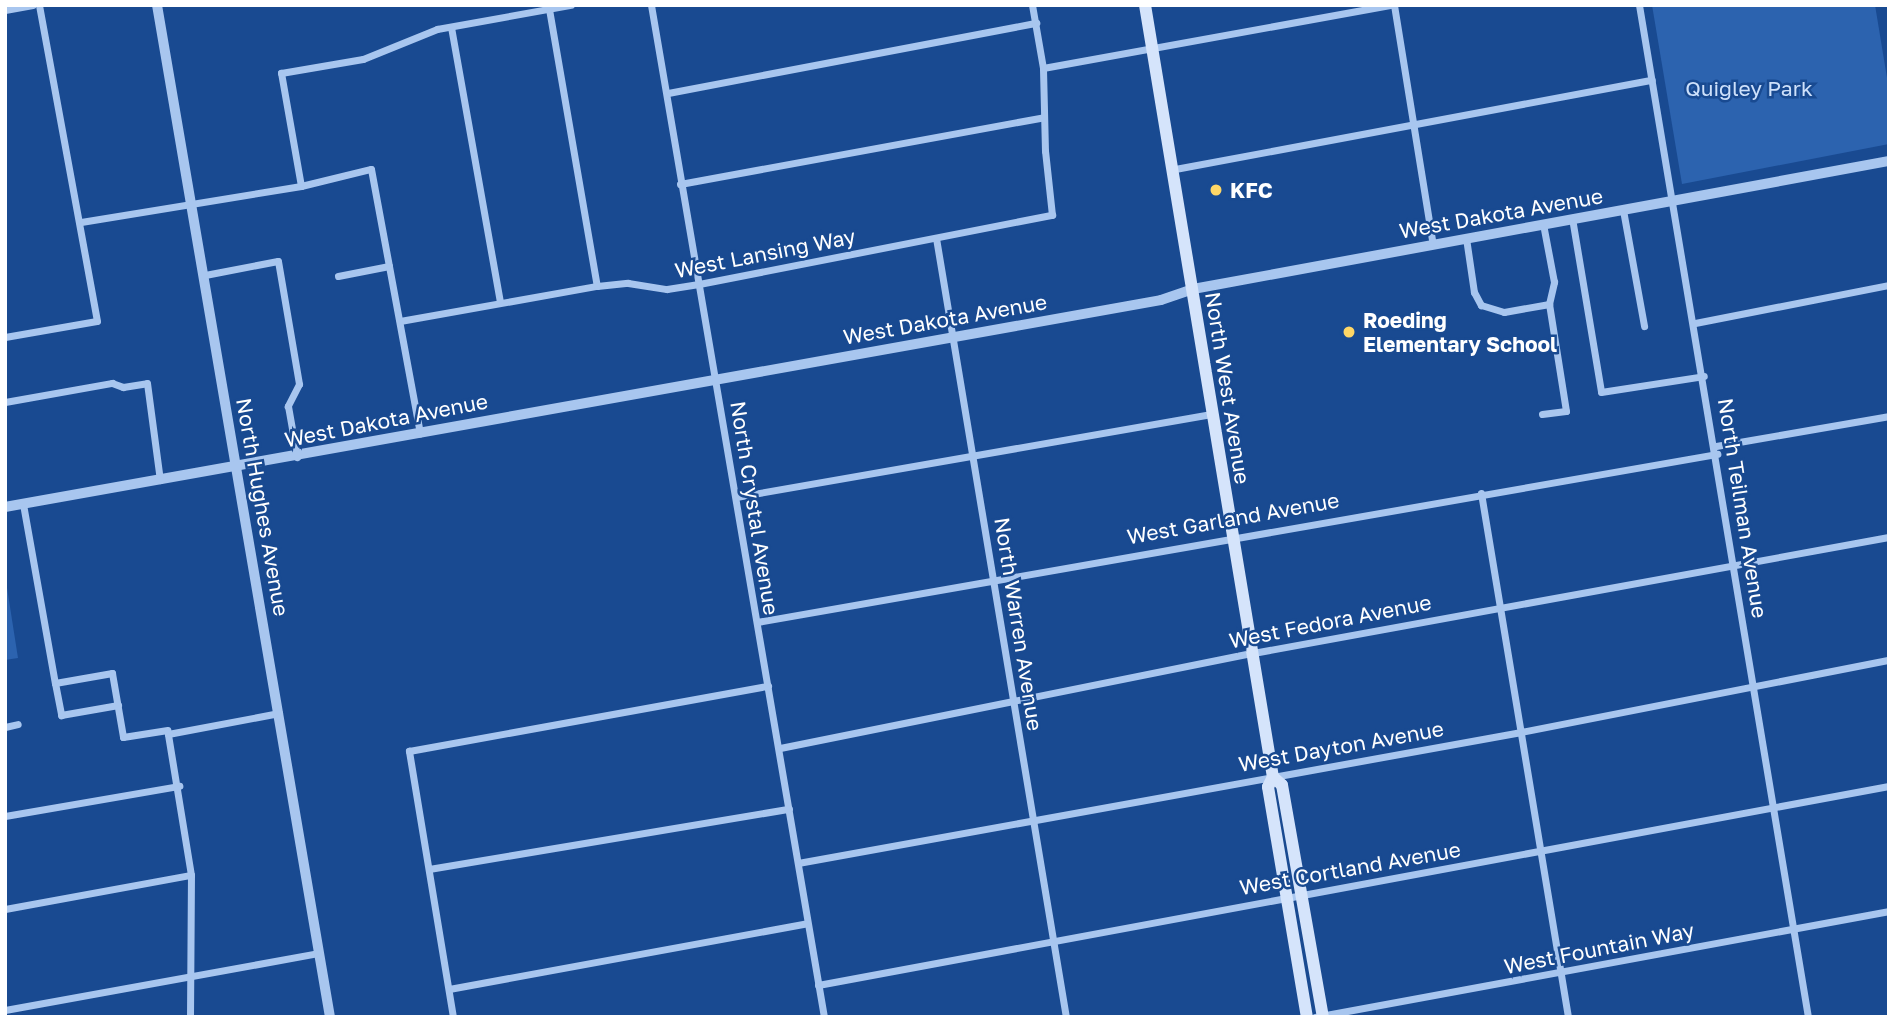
<!DOCTYPE html>
<style>
body{margin:0}
#map{position:relative;width:1894px;height:1022px;overflow:hidden;background:#194a91;font-family:"Golos Text",sans-serif}
div>[style]{position:absolute}
.green>*{inset:0;background:#2c63af}
.minor>*{height:7px;margin:-3.5px;padding:0 3.5px;transform-origin:3.5px;border-radius:3.5px;background:#a8c6ef}
.tertiary>*{height:10px;margin:-5px;padding:0 5px;transform-origin:5px;border-radius:5px;background:#a8c6ef}
.secondary>*{height:12px;margin:-6px;padding:0 6px;transform-origin:6px;border-radius:6px;background:#d5e4fb}
.dots>*{width:19px;height:19px;translate:-50% -50%;box-sizing:border-box;border:4px solid #194a91;border-radius:50%}
span{translate:-50% -50%;white-space:nowrap;text-align:center;line-height:1.15;-webkit-text-stroke:5px #194a91;paint-order:stroke}
.park-label{font-size:21px;color:#cee1fb}
.poi-label{font-size:21px;color:#fff;font-weight:700}
.left{translate:0 -50%;text-align:left}
.street-label{font-size:21px;color:#fff}
.frame{position:absolute;inset:0;border:7px solid #fff;pointer-events:none}
</style>
<div id="map">
<div class="green">
<div style="clip-path:polygon(1652px 5px,1875px 5px,1889px 90px,1889px 144px,1682px 184px)"></div>
<div style="clip-path:polygon(5px 575px,18px 658px,5px 660px)"></div>
</div>
<div class="minor">
<div style="left:651px;top:5px;width:1027px;rotate:80.3deg"></div>
<div style="left:1394px;top:5px;width:243px;rotate:80.8deg"></div>
<div style="left:1639px;top:5px;width:1026px;rotate:80.52deg"></div>
<div style="left:549px;top:9px;width:281px;rotate:80.2deg"></div>
<div style="left:5px;top:10px;width:28px;rotate:-10deg"></div>
<div style="left:451px;top:27px;width:279px;rotate:79.9deg"></div>
<div style="left:1043px;top:68px;width:354px;rotate:-10.3deg"></div>
<div style="left:668px;top:93px;width:375px;rotate:-10.8deg"></div>
<div style="left:1175px;top:169px;width:485px;rotate:-10.6deg"></div>
<div style="left:680px;top:184px;width:370px;rotate:-10.4deg"></div>
<div style="left:301px;top:186px;width:115px;rotate:-100deg"></div>
<div style="left:281px;top:73px;width:83px;rotate:-9.7deg"></div>
<div style="left:363px;top:59px;width:80px;rotate:-22.1deg"></div>
<div style="left:437px;top:29px;width:136px;rotate:-10.2deg"></div>
<div style="left:1623px;top:210px;width:118px;rotate:79.7deg"></div>
<div style="left:1572px;top:218px;width:176px;rotate:80.5deg"></div>
<div style="left:1601px;top:392px;width:104px;rotate:-8.8deg"></div>
<div style="left:81px;top:222px;width:223px;rotate:-9.3deg"></div>
<div style="left:301px;top:186px;width:72px;rotate:-13.7deg"></div>
<div style="left:371px;top:169px;width:269px;rotate:79.5deg"></div>
<div style="left:936px;top:238px;width:790px;rotate:80.53deg"></div>
<div style="left:1466px;top:238px;width:55px;rotate:81.6deg"></div>
<div style="left:1474px;top:292px;width:15px;rotate:62deg"></div>
<div style="left:1481px;top:305px;width:24px;rotate:17deg"></div>
<div style="left:1504px;top:312px;width:46px;rotate:-10.1deg"></div>
<div style="left:205px;top:275px;width:74px;rotate:-10.9deg"></div>
<div style="left:278px;top:261px;width:125px;rotate:80.3deg"></div>
<div style="left:299px;top:384px;width:25px;rotate:117deg"></div>
<div style="left:288px;top:406px;width:52px;rotate:80deg"></div>
<div style="left:338px;top:276px;width:52px;rotate:-11.1deg"></div>
<div style="left:400px;top:321px;width:200px;rotate:-10.1deg"></div>
<div style="left:597px;top:286px;width:31px;rotate:-6deg"></div>
<div style="left:628px;top:283px;width:39px;rotate:9deg"></div>
<div style="left:667px;top:289px;width:32px;rotate:-9deg"></div>
<div style="left:699px;top:284px;width:360px;rotate:-11.1deg"></div>
<div style="left:1052px;top:215px;width:64px;rotate:-96.2deg"></div>
<div style="left:1045px;top:151px;width:83px;rotate:-91.4deg"></div>
<div style="left:1043px;top:68px;width:64px;rotate:-99.9deg"></div>
<div style="left:1695px;top:323px;width:198px;rotate:-11.1deg"></div>
<div style="left:5px;top:337px;width:93px;rotate:-9.9deg"></div>
<div style="left:97px;top:321px;width:321px;rotate:-100.4deg"></div>
<div style="left:5px;top:402px;width:109px;rotate:-10.1deg"></div>
<div style="left:112px;top:383px;width:12px;rotate:20deg"></div>
<div style="left:123px;top:387px;width:24px;rotate:-9deg"></div>
<div style="left:147px;top:383px;width:98px;rotate:82.4deg"></div>
<div style="left:1542px;top:414px;width:24px;rotate:-7deg"></div>
<div style="left:1566px;top:411px;width:108px;rotate:-99deg"></div>
<div style="left:1549px;top:304px;width:23px;rotate:-77deg"></div>
<div style="left:1554px;top:282px;width:59px;rotate:-100.7deg"></div>
<div style="left:1716px;top:446px;width:176px;rotate:-9.8deg"></div>
<div style="left:1481px;top:493px;width:531px;rotate:80.57deg"></div>
<div style="left:736px;top:497px;width:484px;rotate:-9.9deg"></div>
<div style="left:23px;top:504px;width:182px;rotate:79.9deg"></div>
<div style="left:55px;top:683px;width:58px;rotate:-10deg"></div>
<div style="left:112px;top:673px;width:65px;rotate:80.2deg"></div>
<div style="left:123px;top:737px;width:45px;rotate:-9deg"></div>
<div style="left:757px;top:622px;width:975px;rotate:-9.93deg"></div>
<div style="left:55px;top:683px;width:33px;rotate:79deg"></div>
<div style="left:61px;top:715px;width:58px;rotate:-10deg"></div>
<div style="left:5px;top:727px;width:13px;rotate:-13deg"></div>
<div style="left:780px;top:748px;width:482px;rotate:-11.4deg"></div>
<div style="left:1253px;top:653px;width:646px;rotate:-10.34deg"></div>
<div style="left:5px;top:816px;width:177px;rotate:-9.8deg"></div>
<div style="left:798px;top:863px;width:735px;rotate:-10.27deg"></div>
<div style="left:1521px;top:732px;width:375px;rotate:-11.1deg"></div>
<div style="left:429px;top:869px;width:365px;rotate:-9.5deg"></div>
<div style="left:5px;top:909px;width:189px;rotate:-10.4deg"></div>
<div style="left:818px;top:985px;width:1089px;rotate:-10.53deg"></div>
<div style="left:449px;top:989px;width:364px;rotate:-10.4deg"></div>
<div style="left:5px;top:1010px;width:318px;rotate:-10.3deg"></div>
<div style="left:190px;top:1017px;width:142px;rotate:-89.6deg"></div>
<div style="left:191px;top:875px;width:143px;rotate:-99.3deg"></div>
<div style="left:168px;top:734px;width:113px;rotate:-10.7deg"></div>
<div style="left:453px;top:1017px;width:270px;rotate:-99.4deg"></div>
<div style="left:409px;top:751px;width:365px;rotate:-10.3deg"></div>
<div style="left:1315px;top:1017px;width:584px;rotate:-10.46deg"></div>
</div>
<div class="tertiary">
<div style="left:157px;top:5px;width:1027px;rotate:80.3deg"></div>
<div style="left:5px;top:507px;width:1174px;rotate:-10.15deg"></div>
<div style="left:1161px;top:300px;width:34px;rotate:-19deg"></div>
<div style="left:1193px;top:289px;width:708px;rotate:-10.42deg"></div>
</div>
<div class="secondary">
<div style="left:1145px;top:5px;width:783px;rotate:80.59deg"></div>
<div style="left:1273px;top:777px;width:12px;rotate:42deg"></div>
<div style="left:1282px;top:785px;width:236px;rotate:80deg"></div>
<div style="left:1273px;top:777px;width:11px;rotate:117deg"></div>
<div style="left:1268px;top:787px;width:233px;rotate:80.4deg"></div>
</div>
<div class="dots">
<div style="left:1216px;top:190px;background:#ffd766"></div>
<div style="left:1349px;top:332px;background:#ffd766"></div>
</div>
<div class="park-label">
<span style="left:1749px;top:88px">Quigley Park</span>
</div>
<div class="poi-label">
<span class="left" style="left:1230px;top:190px">KFC</span>
<span class="left" style="left:1363px;top:332px">Roeding<br>Elementary School</span>
</div>
<div class="street-label">
<span style="left:1501px;top:213px;rotate:-10deg">West Dakota Avenue</span>
<span style="left:765px;top:253px;rotate:-11deg">West Lansing Way</span>
<span style="left:945px;top:319px;rotate:-10deg">West Dakota Avenue</span>
<span style="left:1228px;top:388px;rotate:81deg">North West Avenue</span>
<span style="left:386px;top:420px;rotate:-11deg">West Dakota Avenue</span>
<span style="left:263px;top:507px;rotate:80deg">North Hughes Avenue</span>
<span style="left:755px;top:508px;rotate:81deg">North Crystal Avenue</span>
<span style="left:1743px;top:508px;rotate:81deg">North Teilman Avenue</span>
<span style="left:1233px;top:518px;rotate:-10deg">West Garland Avenue</span>
<span style="left:1330px;top:621px;rotate:-11deg">West Fedora Avenue</span>
<span style="left:1019px;top:624px;rotate:81deg">North Warren Avenue</span>
<span style="left:1341px;top:746px;rotate:-10deg">West Dayton Avenue</span>
<span style="left:1350px;top:868px;rotate:-10deg">West Cortland Avenue</span>
<span style="left:1599px;top:948px;rotate:-11deg">West Fountain Way</span>
</div>
<div class="frame"></div>
</div>
